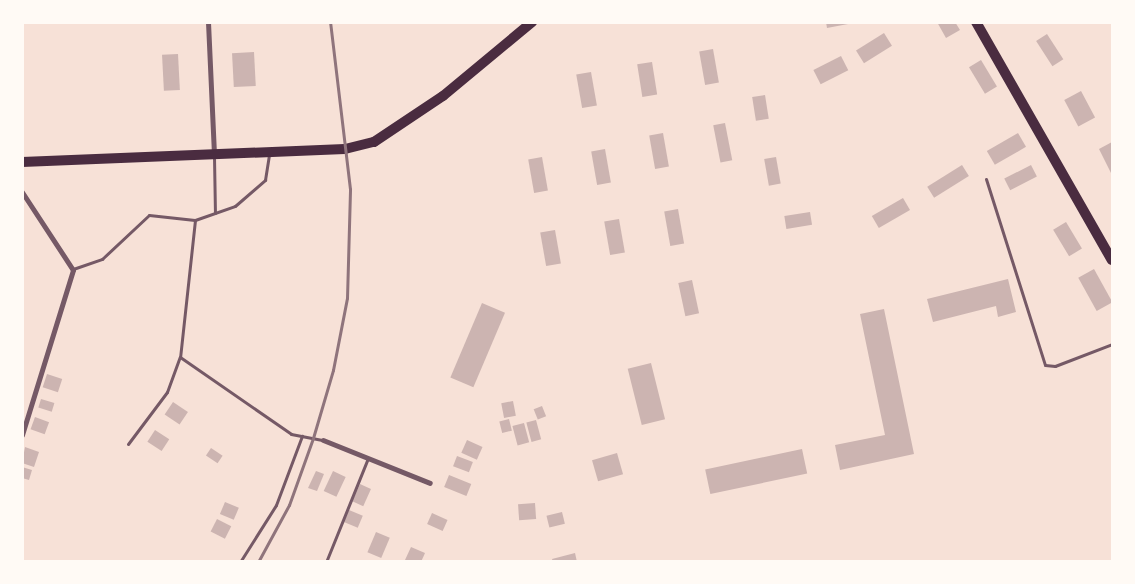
<!DOCTYPE html>
<style>
body{margin:0}
#map{position:relative;width:1135px;height:584px;overflow:hidden;background:#f7e1d7;font-family:"Sofia Sans Condensed",sans-serif}
div>[style]{position:absolute}
.building>*{inset:0;background:#ccb4b1;transform-origin:0 0}
.service>*{height:3px;margin:-1.5px;padding:0 1.5px;transform-origin:1.5px;border-radius:1.5px;background:#755966}
.minor>*{height:5px;margin:-2.5px;padding:0 2.5px;transform-origin:2.5px;border-radius:2.5px;background:#755966}
.secondary>*{height:10px;margin:-5px;padding:0 5px;transform-origin:5px;border-radius:5px;background:#4a2c40}
.rail>*{height:3px;margin:-1.5px;padding:0 1.5px;transform-origin:1.5px;border-radius:1.5px;background:#8f747c}
span{translate:-50% -50%;white-space:nowrap;text-align:center;line-height:1.15;-webkit-text-stroke:5px #fffaf5;paint-order:stroke}
.frame{position:absolute;inset:0;border:24px solid #fffaf5;pointer-events:none}
</style>
<div id="map">
<div class="building">
<div style="clip-path:polygon(826px 22px,847px 22px,848px 24px,827px 28px)"></div>
<div style="clip-path:polygon(937px 22px,955px 22px,960px 30px,946px 38px)"></div>
<div style="left:884px;top:33px;width:15px;height:33px;rotate:58deg"></div>
<div style="left:1047px;top:34px;width:30px;height:13px;rotate:57deg"></div>
<div style="left:713px;top:49px;width:34px;height:14px;rotate:80deg"></div>
<div style="left:254px;top:52px;width:34px;height:22px;rotate:87deg"></div>
<div style="left:178px;top:54px;width:36px;height:16px;rotate:87deg"></div>
<div style="left:841px;top:56px;width:16px;height:31px;rotate:63deg"></div>
<div style="left:981px;top:60px;width:31px;height:14px;rotate:59deg"></div>
<div style="left:652px;top:62px;width:33px;height:15px;rotate:81deg"></div>
<div style="left:591px;top:72px;width:34px;height:15px;rotate:80deg"></div>
<div style="left:1081px;top:91px;width:30px;height:19px;rotate:62deg"></div>
<div style="left:765px;top:95px;width:24px;height:13px;rotate:81deg"></div>
<div style="left:725px;top:123px;width:38px;height:12px;rotate:79deg"></div>
<div style="left:663px;top:133px;width:34px;height:14px;rotate:80deg"></div>
<div style="left:1018px;top:133px;width:16px;height:36px;rotate:60deg"></div>
<div style="clip-path:polygon(1112px 142px,1112px 175px,1099px 149px)"></div>
<div style="left:605px;top:149px;width:34px;height:14px;rotate:80deg"></div>
<div style="left:542px;top:157px;width:34px;height:14px;rotate:80deg"></div>
<div style="left:776px;top:157px;width:27px;height:12px;rotate:80deg"></div>
<div style="left:962px;top:165px;width:13px;height:41px;rotate:58deg"></div>
<div style="left:1031px;top:165px;width:13px;height:30px;rotate:63deg"></div>
<div style="left:903px;top:198px;width:14px;height:36px;rotate:60deg"></div>
<div style="left:678px;top:209px;width:35px;height:14px;rotate:80deg"></div>
<div style="left:810px;top:212px;width:13px;height:26px;rotate:81deg"></div>
<div style="left:619px;top:219px;width:34px;height:15px;rotate:80deg"></div>
<div style="left:1066px;top:222px;width:31px;height:15px;rotate:59deg"></div>
<div style="left:555px;top:230px;width:34px;height:15px;rotate:80deg"></div>
<div style="left:1094px;top:269px;width:38px;height:18px;rotate:61deg"></div>
<div style="clip-path:polygon(1008px 279px,1016px 312px,998px 317px,996px 306px,933px 322px,927px 299px)"></div>
<div style="left:692px;top:280px;width:34px;height:14px;rotate:78deg"></div>
<div style="left:482px;top:303px;width:25px;height:81px;rotate:23deg"></div>
<div style="clip-path:polygon(884px 309px,914px 454px,840px 470px,835px 445px,885px 435px,860px 314px)"></div>
<div style="left:651px;top:363px;width:58px;height:24px;rotate:76deg"></div>
<div style="left:47px;top:374px;width:16px;height:14px;rotate:18deg"></div>
<div style="left:41px;top:399px;width:14px;height:9px;rotate:17deg"></div>
<div style="left:513px;top:401px;width:15px;height:12px;rotate:79deg"></div>
<div style="left:173px;top:402px;width:18px;height:15px;rotate:34deg"></div>
<div style="left:542px;top:406px;width:11px;height:9px;rotate:68deg"></div>
<div style="left:35px;top:417px;width:15px;height:13px;rotate:20deg"></div>
<div style="left:509px;top:419px;width:12px;height:10px;rotate:76deg"></div>
<div style="left:536px;top:420px;width:20px;height:10px;rotate:75deg"></div>
<div style="left:524px;top:423px;width:20px;height:12px;rotate:75deg"></div>
<div style="left:155px;top:430px;width:17px;height:14px;rotate:33deg"></div>
<div style="left:467px;top:440px;width:17px;height:14px;rotate:24deg"></div>
<div style="clip-path:polygon(25px 447px,39px 452px,34px 467px,22px 463px)"></div>
<div style="left:211px;top:448px;width:14px;height:9px;rotate:34deg"></div>
<div style="left:802px;top:449px;width:25px;height:99px;rotate:78deg"></div>
<div style="left:617px;top:453px;width:22px;height:26px;rotate:74deg"></div>
<div style="left:457px;top:456px;width:17px;height:11px;rotate:21deg"></div>
<div style="clip-path:polygon(22px 467px,32px 470px,29px 480px,22px 478px)"></div>
<div style="clip-path:polygon(316px 471px,324px 474px,317px 491px,308px 488px)"></div>
<div style="left:333px;top:471px;width:14px;height:22px;rotate:25deg"></div>
<div style="left:449px;top:475px;width:24px;height:13px;rotate:22deg"></div>
<div style="left:360px;top:484px;width:12px;height:19px;rotate:24deg"></div>
<div style="left:225px;top:502px;width:15px;height:13px;rotate:23deg"></div>
<div style="left:535px;top:503px;width:16px;height:17px;rotate:86deg"></div>
<div style="left:349px;top:510px;width:15px;height:13px;rotate:23deg"></div>
<div style="left:562px;top:512px;width:12px;height:16px;rotate:76deg"></div>
<div style="left:432px;top:513px;width:17px;height:12px;rotate:24deg"></div>
<div style="left:217px;top:519px;width:16px;height:14px;rotate:27deg"></div>
<div style="left:376px;top:532px;width:15px;height:22px;rotate:23deg"></div>
<div style="clip-path:polygon(411px 547px,425px 553px,421px 562px,405px 560px)"></div>
<div style="clip-path:polygon(575px 553px,577px 562px,553px 562px,552px 559px)"></div>
</div>
<div class="service">
<div style="left:214px;top:157px;width:56px;rotate:89deg"></div>
<div style="left:986px;top:179px;width:195px;rotate:72.4deg"></div>
<div style="left:1045px;top:365px;width:10px;rotate:6deg"></div>
<div style="left:1055px;top:366px;width:61px;rotate:-21.1deg"></div>
<div style="left:195px;top:220px;width:138px;rotate:96.2deg"></div>
<div style="left:180px;top:357px;width:135px;rotate:34.7deg"></div>
<div style="left:291px;top:434px;width:33px;rotate:11deg"></div>
<div style="left:73px;top:269px;width:31px;rotate:-19deg"></div>
<div style="left:102px;top:259px;width:64px;rotate:-43.1deg"></div>
<div style="left:149px;top:215px;width:46px;rotate:6.2deg"></div>
<div style="left:195px;top:220px;width:42px;rotate:-19.3deg"></div>
<div style="left:235px;top:206px;width:40px;rotate:-41deg"></div>
<div style="left:265px;top:180px;width:25px;rotate:-81deg"></div>
<div style="left:128px;top:444px;width:65px;rotate:-53.1deg"></div>
<div style="left:167px;top:392px;width:37px;rotate:-70deg"></div>
<div style="left:240px;top:562px;width:67px;rotate:-57.7deg"></div>
<div style="left:276px;top:505px;width:74px;rotate:-69.4deg"></div>
<div style="left:326px;top:562px;width:112px;rotate:-68deg"></div>
</div>
<div class="minor">
<div style="left:208px;top:22px;width:132px;rotate:87.4deg"></div>
<div style="left:22px;top:192px;width:93px;rotate:56.8deg"></div>
<div style="left:73px;top:270px;width:173px;rotate:107.2deg"></div>
<div style="left:323px;top:440px;width:115px;rotate:21.9deg"></div>
</div>
<div class="secondary">
<div style="left:976px;top:22px;width:274px;rotate:60.3deg"></div>
<div style="left:22px;top:162px;width:323px;rotate:-2.3deg"></div>
<div style="left:345px;top:149px;width:30px;rotate:-14deg"></div>
<div style="left:374px;top:142px;width:83px;rotate:-33.7deg"></div>
<div style="left:443px;top:96px;width:116px;rotate:-39.7deg"></div>
</div>
<div class="rail">
<div style="left:258px;top:562px;width:65px;rotate:-61.5deg"></div>
<div style="left:289px;top:505px;width:71px;rotate:-70.3deg"></div>
<div style="left:313px;top:438px;width:71px;rotate:-73.6deg"></div>
<div style="left:333px;top:370px;width:73px;rotate:-79deg"></div>
<div style="left:347px;top:298px;width:109px;rotate:-88.4deg"></div>
<div style="left:350px;top:189px;width:168px;rotate:-96.8deg"></div>
</div>
<div class="frame"></div>
</div>
